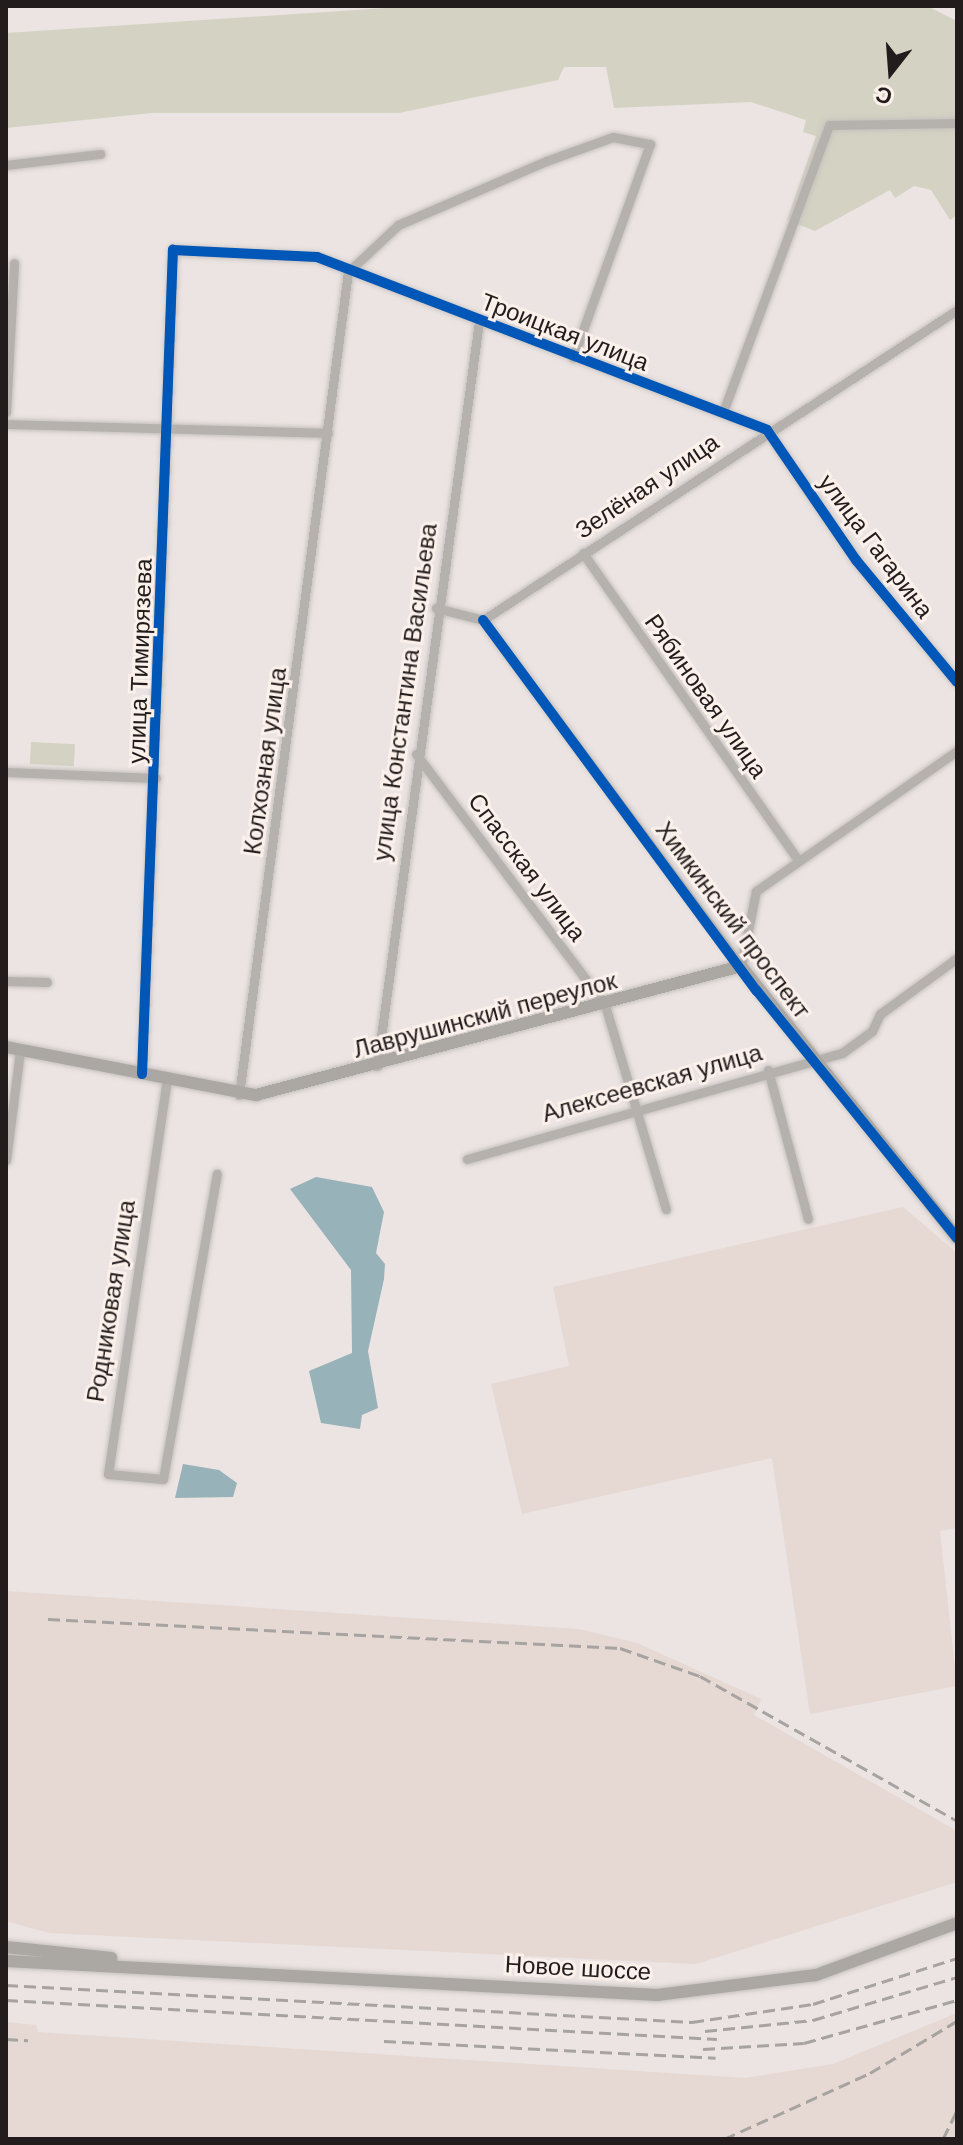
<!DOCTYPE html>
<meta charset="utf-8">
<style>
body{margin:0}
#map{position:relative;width:963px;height:2145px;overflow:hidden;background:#ebe4e2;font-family:Helvetica,sans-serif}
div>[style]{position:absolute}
.built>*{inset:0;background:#e6d8d2}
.green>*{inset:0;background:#d3d2c3;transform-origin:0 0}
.water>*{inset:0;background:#97b2b9}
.roads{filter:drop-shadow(0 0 2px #c6c1bf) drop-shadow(0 0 2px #c6c1bf)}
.street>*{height:9px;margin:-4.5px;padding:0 4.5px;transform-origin:4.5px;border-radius:4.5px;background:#b5b1ac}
.secondary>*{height:12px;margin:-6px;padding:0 6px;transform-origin:6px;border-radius:6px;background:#aba7a2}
.rail>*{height:3px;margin-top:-1.5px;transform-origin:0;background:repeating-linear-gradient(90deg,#a6a3a0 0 12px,transparent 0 18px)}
.cycleway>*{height:10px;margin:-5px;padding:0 5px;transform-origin:5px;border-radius:5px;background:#0057b8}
span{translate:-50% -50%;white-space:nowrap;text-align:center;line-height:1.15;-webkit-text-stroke:6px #fcf0eb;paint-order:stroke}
.street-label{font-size:24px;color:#221d1c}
.frame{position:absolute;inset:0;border:8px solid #221d1c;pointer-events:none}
.north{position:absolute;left:851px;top:32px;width:80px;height:80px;-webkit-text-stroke:6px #fcf0eb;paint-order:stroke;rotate:197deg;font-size:22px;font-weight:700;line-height:32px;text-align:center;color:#221d1c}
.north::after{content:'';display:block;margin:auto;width:28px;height:36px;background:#221d1c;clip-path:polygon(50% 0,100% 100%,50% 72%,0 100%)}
</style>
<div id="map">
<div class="built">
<div style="clip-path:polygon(903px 1207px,957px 1253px,957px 1528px,940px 1531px,957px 1686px,810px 1714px,772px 1458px,522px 1514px,491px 1384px,569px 1366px,553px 1287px)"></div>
<div style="clip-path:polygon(6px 1591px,579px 1629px,637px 1643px,761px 1699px,754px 1715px,957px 1831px,957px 1882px,696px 1964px,49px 1933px,6px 1921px)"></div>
<div style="clip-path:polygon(957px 2013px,957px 2139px,6px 2139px,7px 2022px,36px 2025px,38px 2032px,745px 2078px,833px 2064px)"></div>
</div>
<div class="green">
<div style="clip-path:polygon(416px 6px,927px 6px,957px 21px,957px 215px,950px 220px,931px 190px,914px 186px,895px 198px,890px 190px,815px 231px,792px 222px,787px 220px,816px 136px,803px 132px,806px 120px,751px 102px,614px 108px,606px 67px,564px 67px,558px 80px,399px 113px,152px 113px,6px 128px,6px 33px)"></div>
<div style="left:31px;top:742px;width:44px;height:22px;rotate:3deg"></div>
</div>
<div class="water">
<div style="clip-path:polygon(316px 1177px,372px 1187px,384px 1212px,376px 1253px,385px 1264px,384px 1279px,368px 1351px,378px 1408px,362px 1415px,360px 1429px,321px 1423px,309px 1371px,352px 1353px,351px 1270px,290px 1189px)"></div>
<div style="clip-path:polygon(183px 1464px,219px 1470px,237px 1483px,233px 1497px,175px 1498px)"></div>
</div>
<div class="roads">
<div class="street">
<div style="left:6px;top:165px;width:95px;rotate:-6.7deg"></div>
<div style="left:348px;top:272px;width:69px;rotate:-43.2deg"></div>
<div style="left:398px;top:225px;width:161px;rotate:-23.4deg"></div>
<div style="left:546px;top:161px;width:71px;rotate:-19.7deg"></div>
<div style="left:613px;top:137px;width:38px;rotate:11deg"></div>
<div style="left:650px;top:144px;width:227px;rotate:109.8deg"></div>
<div style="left:6px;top:412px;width:149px;rotate:-86.9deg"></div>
<div style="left:723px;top:412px;width:306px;rotate:-69.7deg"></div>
<div style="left:829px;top:125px;width:128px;rotate:-0.9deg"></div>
<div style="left:6px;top:424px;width:322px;rotate:1.6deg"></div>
<div style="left:583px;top:553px;width:376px;rotate:55deg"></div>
<div style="left:436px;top:608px;width:49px;rotate:14.3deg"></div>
<div style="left:483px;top:620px;width:566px;rotate:-33.19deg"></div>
<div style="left:483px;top:620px;width:432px;rotate:53.3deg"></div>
<div style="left:416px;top:754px;width:314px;rotate:53deg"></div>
<div style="left:605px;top:1005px;width:213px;rotate:73.4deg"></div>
<div style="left:6px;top:772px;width:150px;rotate:2.3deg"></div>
<div style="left:741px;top:966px;width:76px;rotate:-78.7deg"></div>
<div style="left:756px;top:891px;width:245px;rotate:-34.9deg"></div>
<div style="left:6px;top:981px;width:41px;rotate:1.4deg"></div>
<div style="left:377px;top:1066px;width:752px;rotate:-82.2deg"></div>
<div style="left:768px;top:1070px;width:154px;rotate:75deg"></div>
<div style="left:142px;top:1074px;width:825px;rotate:-87.85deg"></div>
<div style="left:173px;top:250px;width:144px;rotate:2.8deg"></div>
<div style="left:317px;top:257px;width:482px;rotate:21deg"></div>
<div style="left:767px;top:430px;width:158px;rotate:55.6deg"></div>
<div style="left:856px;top:560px;width:158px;rotate:50.4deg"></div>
<div style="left:167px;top:1079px;width:399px;rotate:98.5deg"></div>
<div style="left:108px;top:1474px;width:55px;rotate:5.2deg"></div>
<div style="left:163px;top:1479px;width:310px;rotate:-80deg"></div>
<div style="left:239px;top:1095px;width:830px;rotate:-82.46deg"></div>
<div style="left:467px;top:1159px;width:390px;rotate:-15.8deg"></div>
<div style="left:842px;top:1053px;width:37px;rotate:-36deg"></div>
<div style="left:872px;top:1031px;width:19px;rotate:-65deg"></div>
<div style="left:880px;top:1014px;width:95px;rotate:-36deg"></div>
<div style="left:6px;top:1160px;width:111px;rotate:-82.7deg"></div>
</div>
<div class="secondary">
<div style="left:6px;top:1047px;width:255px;rotate:10.9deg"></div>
<div style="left:256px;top:1095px;width:502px;rotate:-14.89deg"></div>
<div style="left:741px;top:966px;width:347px;rotate:51.5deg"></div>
<div style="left:6px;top:1947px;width:106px;rotate:6deg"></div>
<div style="left:6px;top:1961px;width:652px;rotate:2.99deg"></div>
<div style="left:657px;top:1995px;width:160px;rotate:-7.2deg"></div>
<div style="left:816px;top:1975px;width:150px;rotate:-20.2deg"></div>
</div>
</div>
<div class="rail">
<div style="left:48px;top:1619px;width:573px;rotate:2.9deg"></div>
<div style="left:620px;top:1648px;width:85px;rotate:19.3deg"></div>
<div style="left:700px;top:1676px;width:295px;rotate:29.4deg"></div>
<div style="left:6px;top:1985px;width:687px;rotate:3.09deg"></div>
<div style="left:692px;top:2022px;width:122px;rotate:-8.5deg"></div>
<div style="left:813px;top:2004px;width:151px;rotate:-17.7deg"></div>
<div style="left:6px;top:2000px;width:712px;rotate:3.14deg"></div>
<div style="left:705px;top:2031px;width:109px;rotate:-5.8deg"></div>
<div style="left:813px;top:2020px;width:150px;rotate:-16.6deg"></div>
<div style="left:6px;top:2039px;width:22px;rotate:3deg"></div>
<div style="left:384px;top:2041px;width:332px;rotate:2.9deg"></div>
<div style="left:703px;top:2049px;width:101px;rotate:-3.4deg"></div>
<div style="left:804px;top:2043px;width:159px;rotate:-15.7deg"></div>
<div style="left:724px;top:2139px;width:160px;rotate:-24.3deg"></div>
<div style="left:870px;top:2073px;width:101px;rotate:-30.9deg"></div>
<div style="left:943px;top:2139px;width:32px;rotate:-64deg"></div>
</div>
<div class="cycleway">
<div style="left:483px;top:620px;width:461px;rotate:53.6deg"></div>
<div style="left:757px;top:991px;width:318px;rotate:51deg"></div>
<div style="left:142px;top:1074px;width:825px;rotate:-87.85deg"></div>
<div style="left:173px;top:250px;width:144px;rotate:2.8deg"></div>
<div style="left:317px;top:257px;width:482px;rotate:21deg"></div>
<div style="left:767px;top:430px;width:158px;rotate:55.6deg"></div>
<div style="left:856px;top:560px;width:158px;rotate:50.4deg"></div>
</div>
<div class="street-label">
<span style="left:565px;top:332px;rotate:21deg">Троицкая улица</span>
<span style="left:647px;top:486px;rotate:-34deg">Зелёная улица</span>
<span style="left:876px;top:546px;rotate:53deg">улица Гагарина</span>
<span style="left:140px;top:661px;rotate:-88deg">улица Тимирязева</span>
<span style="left:405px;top:692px;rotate:-82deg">улица Константина Васильева</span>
<span style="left:706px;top:696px;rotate:55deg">Рябиновая улица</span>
<span style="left:265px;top:761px;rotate:-82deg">Колхозная улица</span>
<span style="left:527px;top:867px;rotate:53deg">Спасская улица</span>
<span style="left:733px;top:920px;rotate:53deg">Химкинский проспект</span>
<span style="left:485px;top:1015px;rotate:-15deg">Лаврушинский переулок</span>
<span style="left:652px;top:1083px;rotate:-16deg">Алексеевская улица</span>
<span style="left:111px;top:1301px;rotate:-81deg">Родниковая улица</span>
<span style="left:578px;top:1968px;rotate:3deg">Новое шоссе</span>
</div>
<div class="frame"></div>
<div class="north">С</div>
</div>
